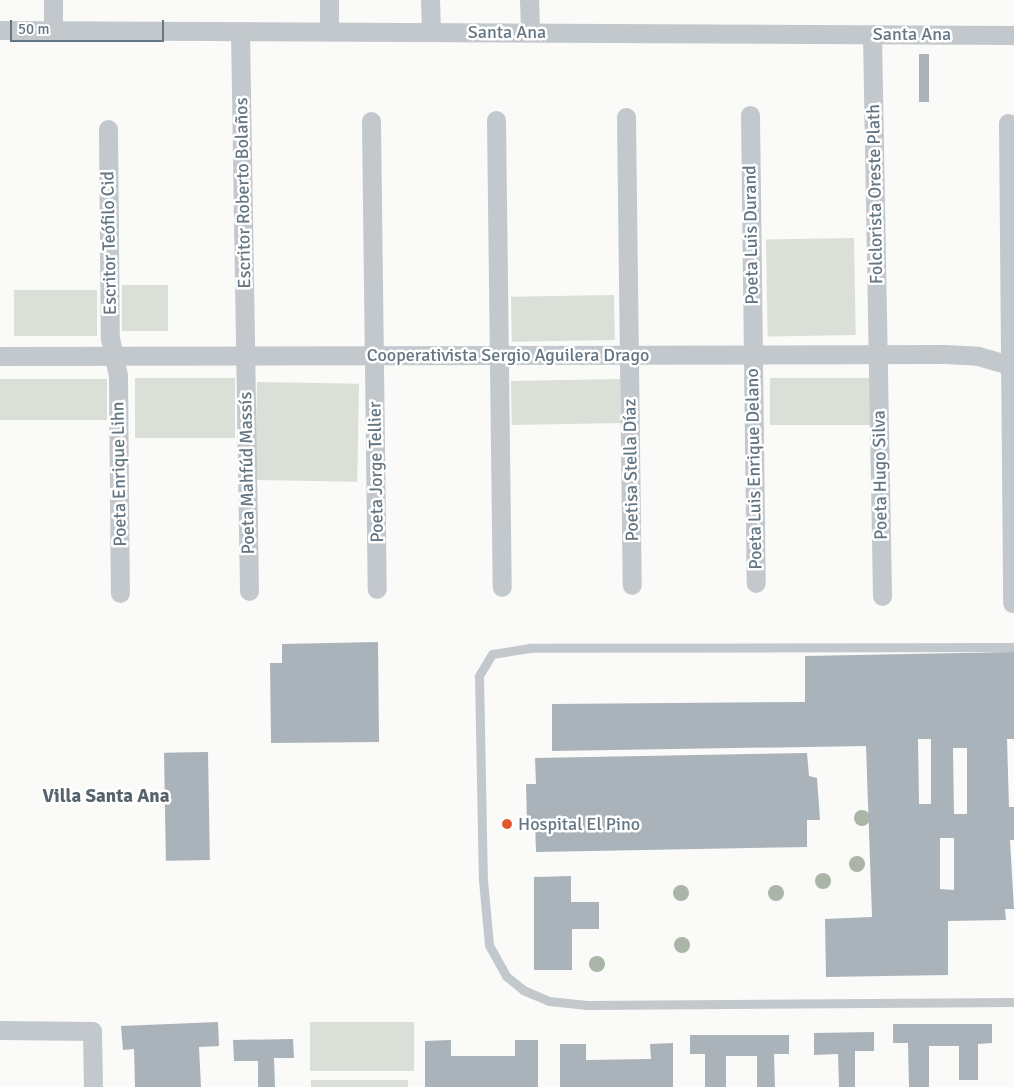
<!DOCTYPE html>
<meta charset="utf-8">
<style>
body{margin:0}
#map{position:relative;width:1014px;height:1087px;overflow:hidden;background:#fafaf8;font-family:Signika,sans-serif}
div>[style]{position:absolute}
.green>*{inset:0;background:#dadfd7;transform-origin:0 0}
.building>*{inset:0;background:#aab3b9;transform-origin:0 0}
.lane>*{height:9px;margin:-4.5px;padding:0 4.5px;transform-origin:4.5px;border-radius:4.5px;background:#c3c8cc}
.street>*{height:19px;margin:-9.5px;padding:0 9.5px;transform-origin:9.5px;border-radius:9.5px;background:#c3c8cc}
.trees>*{width:16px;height:16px;margin:-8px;border-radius:50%;background:#aab4a7}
.dots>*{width:14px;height:14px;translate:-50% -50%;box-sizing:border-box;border:2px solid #fff;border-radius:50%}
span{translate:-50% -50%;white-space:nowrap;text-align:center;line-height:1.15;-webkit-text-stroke:5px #fff;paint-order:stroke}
.street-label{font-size:18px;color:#657683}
.poi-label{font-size:18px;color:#657683}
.left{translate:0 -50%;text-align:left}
.neighbourhood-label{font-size:19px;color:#57646e;font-weight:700}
.scale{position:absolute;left:10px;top:20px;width:154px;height:22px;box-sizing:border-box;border:2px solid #657683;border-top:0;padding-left:6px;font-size:15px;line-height:18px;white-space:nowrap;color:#657683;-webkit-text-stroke:4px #fff;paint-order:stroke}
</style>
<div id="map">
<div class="green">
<div style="left:854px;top:238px;width:97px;height:88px;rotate:89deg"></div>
<div style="left:122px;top:285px;width:46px;height:46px"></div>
<div style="left:97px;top:290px;width:46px;height:83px;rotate:90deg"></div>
<div style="left:614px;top:295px;width:45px;height:103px;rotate:89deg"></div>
<div style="left:235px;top:378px;width:60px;height:100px;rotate:90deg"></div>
<div style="left:770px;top:378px;width:100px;height:47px"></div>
<div style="left:0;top:379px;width:107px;height:41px"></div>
<div style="left:620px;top:379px;width:44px;height:109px;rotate:89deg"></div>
<div style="left:257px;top:382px;width:102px;height:98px;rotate:1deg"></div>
<div style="left:310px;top:1022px;width:104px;height:49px"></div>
<div style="left:311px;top:1080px;width:97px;height:7px"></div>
</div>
<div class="building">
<div style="left:919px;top:54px;width:10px;height:48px"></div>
<div style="clip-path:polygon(378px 642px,379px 742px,271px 743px,270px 663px,282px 663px,282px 644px)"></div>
<div style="clip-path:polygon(evenodd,1014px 652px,1014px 739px,1007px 739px,1009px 807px,1014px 807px,1014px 840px,1010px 840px,1014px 909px,1005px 909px,1006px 920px,948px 921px,948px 975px,826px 977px,825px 919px,872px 917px,866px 746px,552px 751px,552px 704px,805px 702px,805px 656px,1014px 652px,918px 739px,931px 739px,931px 804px,919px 804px,918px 739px,1014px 652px,953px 748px,967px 748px,967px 814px,954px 814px,953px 748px,1014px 652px,940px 838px,954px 838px,954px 890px,940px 889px,940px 838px)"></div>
<div style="left:208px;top:752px;width:108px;height:44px;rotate:89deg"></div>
<div style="clip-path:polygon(807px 753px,809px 776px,817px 778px,820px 820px,807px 820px,807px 847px,536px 852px,535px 822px,527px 822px,526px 784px,536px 784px,535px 758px)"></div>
<div style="clip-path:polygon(571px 876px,571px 902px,599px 902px,599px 929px,572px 929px,572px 970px,534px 970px,534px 877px)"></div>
<div style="clip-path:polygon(218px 1022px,219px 1046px,199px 1047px,201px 1087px,135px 1087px,134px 1049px,123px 1050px,121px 1026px)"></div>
<div style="clip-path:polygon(893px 1024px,992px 1024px,992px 1043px,978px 1044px,978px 1080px,959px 1080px,959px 1046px,929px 1046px,929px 1087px,909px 1087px,908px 1043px,893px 1043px)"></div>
<div style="clip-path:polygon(874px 1032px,874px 1051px,855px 1051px,855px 1087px,839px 1087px,838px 1054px,814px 1055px,814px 1033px)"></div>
<div style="clip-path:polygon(690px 1035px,789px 1035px,789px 1054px,774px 1054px,775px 1087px,757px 1087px,757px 1056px,726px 1056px,726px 1087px,705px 1087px,705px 1054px,690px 1054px)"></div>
<div style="clip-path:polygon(293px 1039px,294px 1058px,274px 1058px,275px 1087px,258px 1087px,258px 1061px,234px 1061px,233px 1040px)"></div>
<div style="clip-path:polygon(451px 1040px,451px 1056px,515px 1056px,515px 1040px,538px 1040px,538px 1087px,425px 1087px,425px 1041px)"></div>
<div style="clip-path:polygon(673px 1043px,673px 1087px,560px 1087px,560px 1044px,586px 1044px,586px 1060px,651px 1059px,650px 1044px)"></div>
</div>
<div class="lane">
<div style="left:1014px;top:647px;width:484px;rotate:179.9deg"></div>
<div style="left:530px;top:648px;width:38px;rotate:171deg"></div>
<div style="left:492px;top:654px;width:26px;rotate:121deg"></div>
<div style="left:479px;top:676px;width:204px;rotate:88.9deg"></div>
<div style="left:483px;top:880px;width:65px;rotate:84.7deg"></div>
<div style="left:489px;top:945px;width:35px;rotate:61deg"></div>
<div style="left:506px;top:976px;width:22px;rotate:39deg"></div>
<div style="left:523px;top:990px;width:28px;rotate:23deg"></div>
<div style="left:549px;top:1001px;width:38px;rotate:6deg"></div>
<div style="left:587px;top:1005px;width:427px;rotate:-0.4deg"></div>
</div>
<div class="street">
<div style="left:53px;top:0;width:30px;rotate:90deg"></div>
<div style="left:329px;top:0;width:31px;rotate:90deg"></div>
<div style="left:430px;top:0;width:32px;rotate:88deg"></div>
<div style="left:529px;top:0;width:32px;rotate:88deg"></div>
<div style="left:0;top:30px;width:1014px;rotate:0.28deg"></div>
<div style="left:240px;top:31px;width:560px;rotate:89.08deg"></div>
<div style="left:872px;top:34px;width:562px;rotate:88.98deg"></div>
<div style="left:750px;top:115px;width:468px;rotate:89.3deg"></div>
<div style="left:626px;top:117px;width:468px;rotate:89.3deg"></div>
<div style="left:496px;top:120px;width:467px;rotate:89.3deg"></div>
<div style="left:371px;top:121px;width:468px;rotate:89.3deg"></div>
<div style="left:1008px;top:123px;width:480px;rotate:89.5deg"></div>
<div style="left:108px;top:129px;width:209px;rotate:89.5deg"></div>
<div style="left:110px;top:338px;width:39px;rotate:78deg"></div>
<div style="left:118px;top:376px;width:217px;rotate:89.5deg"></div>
<div style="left:0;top:356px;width:945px;rotate:-0.12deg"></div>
<div style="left:945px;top:354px;width:33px;rotate:3deg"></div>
<div style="left:978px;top:356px;width:37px;rotate:16deg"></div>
<div style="left:0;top:1030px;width:92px;rotate:0.6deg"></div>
<div style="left:92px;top:1031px;width:56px;rotate:89deg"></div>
</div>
<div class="trees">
<div style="left:862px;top:818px"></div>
<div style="left:857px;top:864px"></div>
<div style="left:823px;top:881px"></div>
<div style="left:681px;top:893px"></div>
<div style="left:776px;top:893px"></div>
<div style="left:682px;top:945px"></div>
<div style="left:597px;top:964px"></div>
</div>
<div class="dots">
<div style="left:507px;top:824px;background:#e4572e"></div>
</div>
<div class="street-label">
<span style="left:507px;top:32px">Santa Ana</span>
<span style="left:912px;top:34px">Santa Ana</span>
<span style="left:243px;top:193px;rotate:-91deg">Escritor Roberto Bolaños</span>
<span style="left:875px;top:194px;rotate:-91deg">Folclorista Oreste Plath</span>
<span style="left:751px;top:235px;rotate:-91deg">Poeta Luis Durand</span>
<span style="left:109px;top:243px;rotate:-91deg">Escritor Teófilo Cid</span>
<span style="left:508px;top:355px">Cooperativista Sergio Aguilera Drago</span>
<span style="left:754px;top:469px;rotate:-91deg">Poeta Luis Enrique Delano</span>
<span style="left:631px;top:470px;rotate:-91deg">Poetisa Stella Díaz</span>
<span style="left:376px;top:472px;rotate:-91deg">Poeta Jorge Tellier</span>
<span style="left:247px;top:473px;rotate:-91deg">Poeta Mahfúd Massís</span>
<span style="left:119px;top:474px;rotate:-91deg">Poeta Enrique Lihn</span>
<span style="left:880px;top:475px;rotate:-91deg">Poeta Hugo Silva</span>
</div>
<div class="poi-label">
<span class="left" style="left:518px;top:824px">Hospital El Pino</span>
</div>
<div class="neighbourhood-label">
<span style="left:106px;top:797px">Villa Santa Ana</span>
</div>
<div class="scale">50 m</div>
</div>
